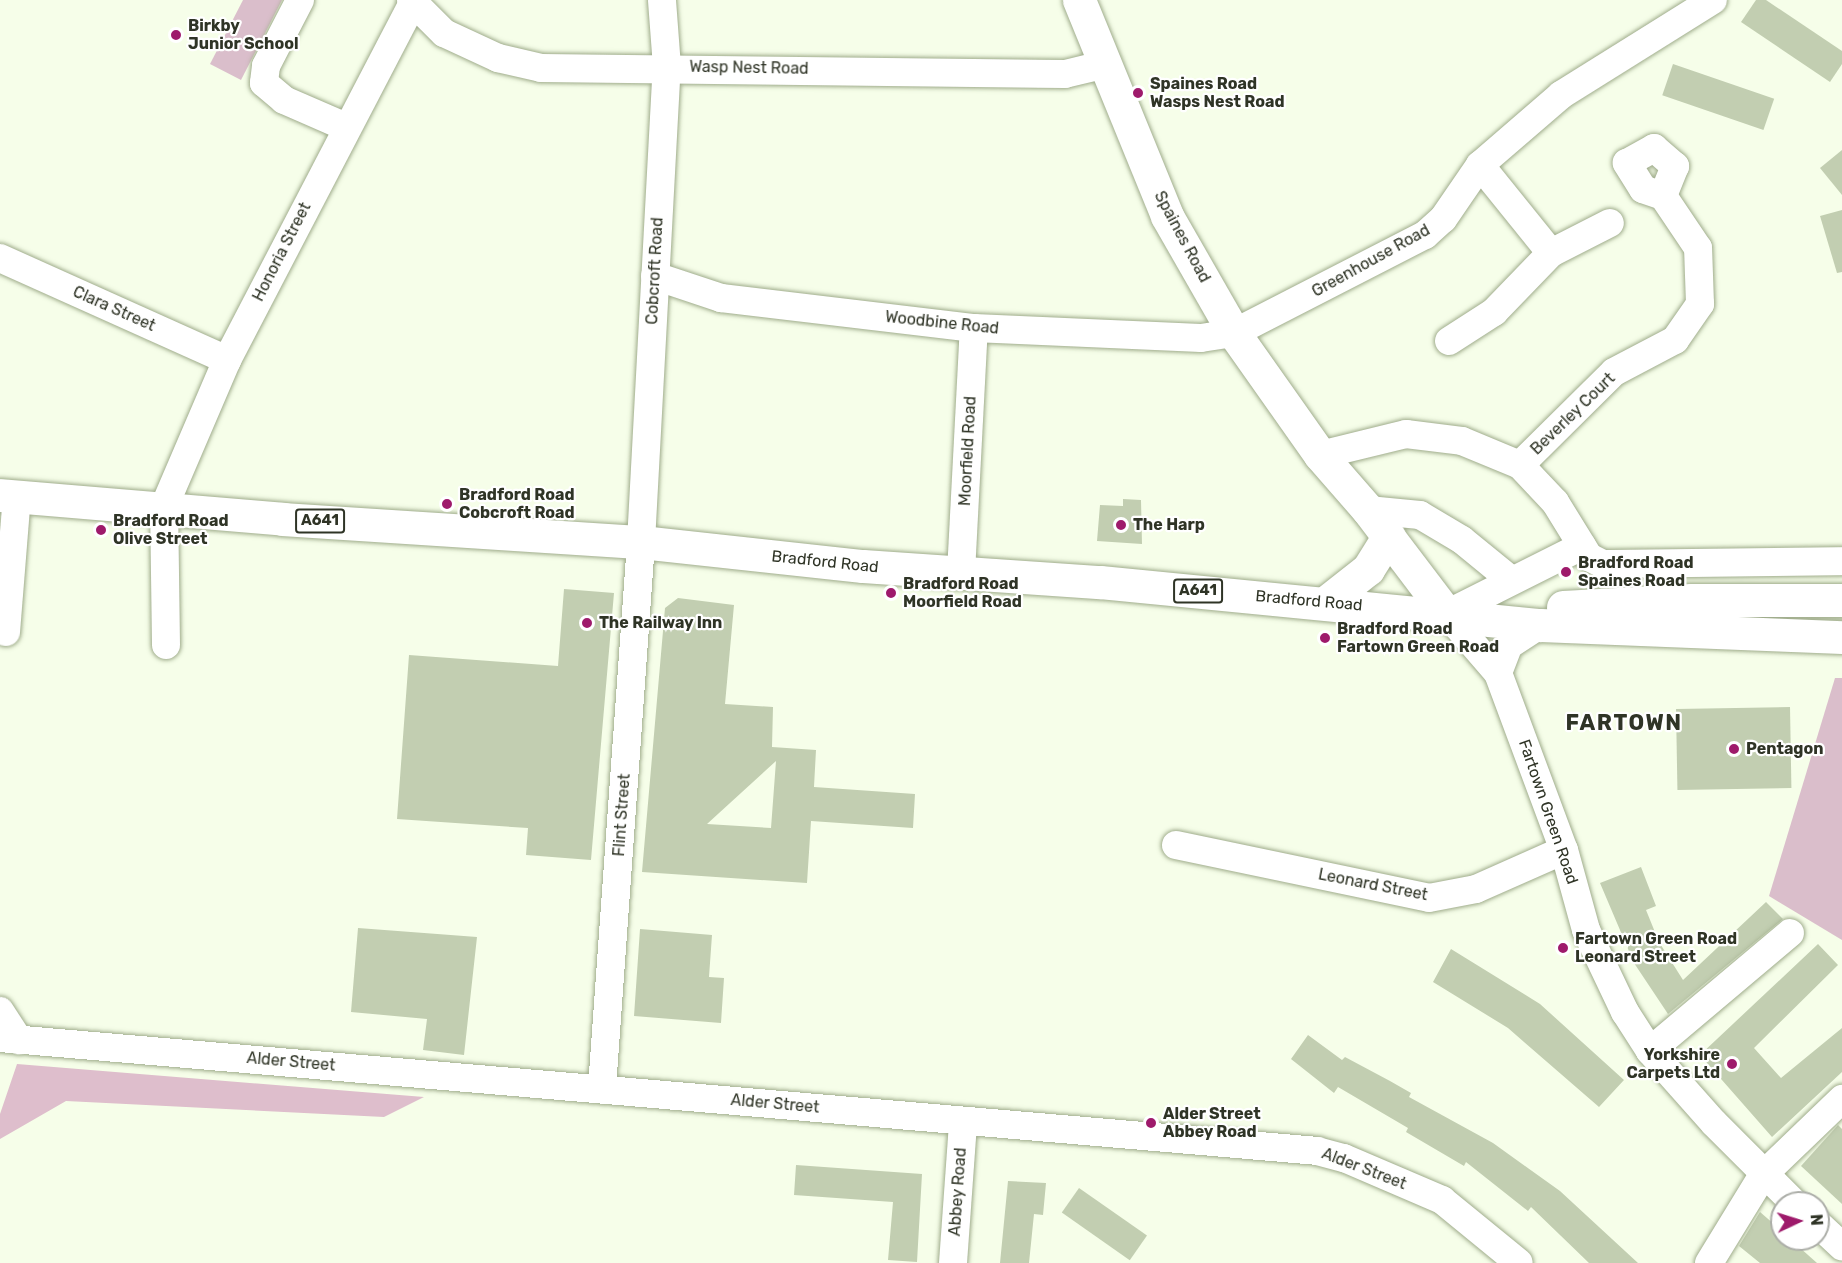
<!DOCTYPE html>
<style>
body{margin:0}
#map{position:relative;width:1842px;height:1263px;overflow:hidden;background:#f6fee9;font-family:Rubik,sans-serif}
div>[style]{position:absolute}
.green>*{inset:0;background:#dabecb}
.forest>*{inset:0;background:#debecc}
.building>*{inset:0;background:#c2ceb1;transform-origin:0 0}
.roads{filter:drop-shadow(0 0 2px #9fac8b) drop-shadow(0 0 2px #9fac8b)}
.street>*{height:28px;margin:-14px;padding:0 14px;transform-origin:14px;border-radius:14px;background:#fff}
.secondary>*{height:33px;margin:-16.5px;padding:0 16.5px;transform-origin:16.5px;border-radius:16.5px;background:#fff}
.primary>*{height:33px;margin:-16.5px;padding:0 16.5px;transform-origin:16.5px;border-radius:16.5px;background:#fff}
.dots>*{width:16px;height:16px;translate:-50% -50%;box-sizing:border-box;border:3px solid #fff;border-radius:50%}
span{translate:-50% -50%;white-space:nowrap;text-align:center;line-height:1.15;-webkit-text-stroke:4.5px #fff;paint-order:stroke}
.shield-label span{padding:2px 4px;background:#fff;border:2px solid;border-radius:4px;-webkit-text-stroke-width:0}
.shield-label{font-size:15px;color:#2f3426;font-weight:700}
.poi-label{font-size:16px;color:#2f3426;font-weight:700}
.left{translate:0 -50%;text-align:left}
.right{translate:-100% -50%;text-align:right}
.street-label{font-size:16px;color:#2f3426}
.district-label{font-size:22px;color:#2f3426;font-weight:700;letter-spacing:1.5px}
.north{position:absolute;left:1770px;top:1191px;width:60px;height:60px;box-sizing:border-box;background:#fff;border:2px solid #acaea8;border-radius:50%;rotate:86deg;font-size:16px;font-weight:700;line-height:24px;text-align:center;color:#2f3426}
.north::after{content:'';display:block;margin:auto;width:21px;height:27px;background:#9e1a6b;clip-path:polygon(50% 0,100% 100%,50% 72%,0 100%)}
</style>
<div id="map">
<div class="green">
<div style="clip-path:polygon(243px 0,282px 0,241px 80px,210px 64px)"></div>
<div style="clip-path:polygon(1835px 678px,1842px 678px,1842px 940px,1769px 896px)"></div>
</div>
<div class="forest">
<div style="clip-path:polygon(17px 1064px,424px 1097px,384px 1117px,66px 1101px,0 1139px,0 1114px)"></div>
</div>
<div class="building">
<div style="clip-path:polygon(1756px 0,1766px 0,1842px 51px,1842px 64px,1830px 82px,1741px 22px)"></div>
<div style="left:1673px;top:64px;width:107px;height:33px;rotate:19deg"></div>
<div style="clip-path:polygon(1842px 150px,1842px 195px,1820px 168px)"></div>
<div style="clip-path:polygon(1842px 210px,1842px 272px,1837px 273px,1820px 216px)"></div>
<div style="clip-path:polygon(1123px 499px,1141px 500px,1142px 544px,1097px 541px,1100px 505px,1123px 506px)"></div>
<div style="clip-path:polygon(564px 589px,614px 593px,591px 860px,526px 855px,528px 828px,397px 819px,409px 655px,558px 666px)"></div>
<div style="clip-path:polygon(evenodd,678px 598px,734px 605px,725px 704px,773px 707px,772px 747px,816px 750px,814px 787px,915px 794px,913px 828px,811px 821px,807px 883px,642px 872px,665px 608px,678px 598px,776px 761px,771px 828px,707px 824px,776px 761px)"></div>
<div style="left:1790px;top:707px;width:81px;height:114px;rotate:89deg"></div>
<div style="clip-path:polygon(1641px 867px,1656px 906px,1646px 910px,1659px 942px,1683px 980px,1766px 902px,1783px 919px,1668px 1014px,1634px 963px,1600px 883px)"></div>
<div style="clip-path:polygon(358px 928px,477px 937px,464px 1055px,423px 1050px,427px 1019px,351px 1012px)"></div>
<div style="clip-path:polygon(640px 929px,712px 935px,709px 977px,724px 978px,721px 1023px,634px 1016px)"></div>
<div style="clip-path:polygon(1818px 944px,1838px 965px,1754px 1048px,1781px 1078px,1842px 1028px,1842px 1072px,1772px 1137px,1700px 1055px)"></div>
<div style="clip-path:polygon(1451px 949px,1540px 1004px,1624px 1080px,1599px 1107px,1508px 1028px,1433px 982px)"></div>
<div style="clip-path:polygon(1308px 1035px,1342px 1060px,1345px 1057px,1390px 1081px,1411px 1093px,1409px 1097px,1493px 1143px,1560px 1191px,1638px 1263px,1589px 1263px,1531px 1207px,1528px 1211px,1466px 1162px,1464px 1166px,1406px 1132px,1408px 1128px,1338px 1087px,1334px 1093px,1291px 1059px)"></div>
<div style="clip-path:polygon(1838px 1125px,1842px 1129px,1842px 1204px,1801px 1166px)"></div>
<div style="clip-path:polygon(796px 1165px,922px 1174px,917px 1262px,888px 1260px,893px 1202px,794px 1195px)"></div>
<div style="clip-path:polygon(1008px 1181px,1046px 1183px,1043px 1215px,1034px 1214px,1029px 1263px,1000px 1263px)"></div>
<div style="left:1079px;top:1188px;width:83px;height:30px;rotate:35deg"></div>
<div style="clip-path:polygon(1760px 1212px,1782px 1231px,1782px 1239px,1790px 1239px,1817px 1263px,1760px 1263px,1739px 1246px)"></div>
</div>
<div class="roads">
<div class="street">
<div style="left:300px;top:0;width:74px;rotate:117.3deg"></div>
<div style="left:266px;top:66px;width:17px;rotate:97deg"></div>
<div style="left:264px;top:83px;width:26px;rotate:40deg"></div>
<div style="left:284px;top:100px;width:68px;rotate:23.5deg"></div>
<div style="left:411px;top:0;width:47px;rotate:45deg"></div>
<div style="left:444px;top:33px;width:60px;rotate:24.8deg"></div>
<div style="left:498px;top:58px;width:44px;rotate:13.1deg"></div>
<div style="left:541px;top:68px;width:524px;rotate:0.66deg"></div>
<div style="left:1065px;top:74px;width:42px;rotate:-13.7deg"></div>
<div style="left:1480px;top:165px;width:113px;rotate:51.1deg"></div>
<div style="left:0;top:258px;width:249px;rotate:24.2deg"></div>
<div style="left:655px;top:276px;width:70px;rotate:18.4deg"></div>
<div style="left:721px;top:298px;width:255px;rotate:6.8deg"></div>
<div style="left:974px;top:328px;width:227px;rotate:2.5deg"></div>
<div style="left:1201px;top:338px;width:33px;rotate:-9deg"></div>
<div style="left:1234px;top:333px;width:215px;rotate:-27.2deg"></div>
<div style="left:1425px;top:235px;width:24px;rotate:-42deg"></div>
<div style="left:1443px;top:219px;width:65px;rotate:-55.6deg"></div>
<div style="left:1480px;top:165px;width:107px;rotate:-40.8deg"></div>
<div style="left:1561px;top:95px;width:179px;rotate:-32deg"></div>
<div style="left:1449px;top:341px;width:54px;rotate:-32.8deg"></div>
<div style="left:1494px;top:312px;width:82px;rotate:-46deg"></div>
<div style="left:1551px;top:253px;width:66px;rotate:-27deg"></div>
<div style="left:1320px;top:455px;width:89px;rotate:-13.7deg"></div>
<div style="left:1406px;top:434px;width:56px;rotate:7.1deg"></div>
<div style="left:1462px;top:441px;width:63px;rotate:22.5deg"></div>
<div style="left:1520px;top:465px;width:51px;rotate:46.6deg"></div>
<div style="left:1555px;top:502px;width:65px;rotate:58.3deg"></div>
<div style="left:1589px;top:557px;width:16px;rotate:27deg"></div>
<div style="left:1603px;top:564px;width:239px;rotate:-0.7deg"></div>
<div style="left:1520px;top:465px;width:132px;rotate:-44.7deg"></div>
<div style="left:1614px;top:372px;width:69px;rotate:-27.7deg"></div>
<div style="left:1675px;top:340px;width:44px;rotate:-55.2deg"></div>
<div style="left:1700px;top:304px;width:56px;rotate:-92deg"></div>
<div style="left:1698px;top:248px;width:63px;rotate:-123.9deg"></div>
<div style="left:1663px;top:196px;width:21px;rotate:-161deg"></div>
<div style="left:1643px;top:189px;width:31px;rotate:-122deg"></div>
<div style="left:1627px;top:163px;width:31px;rotate:-29deg"></div>
<div style="left:1654px;top:148px;width:28px;rotate:41deg"></div>
<div style="left:1675px;top:166px;width:32px;rotate:112deg"></div>
<div style="left:1368px;top:510px;width:52px;rotate:5.5deg"></div>
<div style="left:1420px;top:515px;width:49px;rotate:30.8deg"></div>
<div style="left:1462px;top:540px;width:63px;rotate:39.2deg"></div>
<div style="left:1582px;top:546px;width:151px;rotate:153.3deg"></div>
<div style="left:1447px;top:614px;width:78px;rotate:49.2deg"></div>
<div style="left:1498px;top:673px;width:189px;rotate:69.6deg"></div>
<div style="left:1564px;top:850px;width:83px;rotate:74.6deg"></div>
<div style="left:1586px;top:930px;width:91px;rotate:64.6deg"></div>
<div style="left:1625px;top:1012px;width:46px;rotate:57.3deg"></div>
<div style="left:1650px;top:1051px;width:96px;rotate:48.4deg"></div>
<div style="left:1714px;top:1123px;width:113px;rotate:45deg"></div>
<div style="left:961px;top:573px;width:245px;rotate:-87deg"></div>
<div style="left:6px;top:632px;width:136px;rotate:-85.4deg"></div>
<div style="left:166px;top:645px;width:138px;rotate:-90.8deg"></div>
<div style="left:164px;top:507px;width:160px;rotate:-66.8deg"></div>
<div style="left:227px;top:360px;width:403px;rotate:-62.5deg"></div>
<div style="left:1498px;top:673px;width:30px;rotate:-69deg"></div>
<div style="left:1509px;top:645px;width:37px;rotate:-33deg"></div>
<div style="left:1176px;top:845px;width:258px;rotate:11.8deg"></div>
<div style="left:1429px;top:898px;width:48px;rotate:-10.8deg"></div>
<div style="left:1476px;top:889px;width:96px;rotate:-23.9deg"></div>
<div style="left:0;top:1011px;width:35px;rotate:57deg"></div>
<div style="left:0;top:1038px;width:1322px;rotate:4.9deg"></div>
<div style="left:1317px;top:1151px;width:28px;rotate:15deg"></div>
<div style="left:1344px;top:1158px;width:107px;rotate:23.2deg"></div>
<div style="left:1442px;top:1200px;width:99px;rotate:39.3deg"></div>
<div style="left:1650px;top:1051px;width:183px;rotate:-40.1deg"></div>
<div style="left:602px;top:1088px;width:547px;rotate:-85.91deg"></div>
<div style="left:641px;top:542px;width:476px;rotate:-86.9deg"></div>
<div style="left:667px;top:67px;width:67px;rotate:-94.3deg"></div>
<div style="left:1818px;top:1224px;width:33px;rotate:43deg"></div>
<div style="left:953px;top:1263px;width:141px;rotate:-85.9deg"></div>
<div style="left:1709px;top:1263px;width:103px;rotate:-58.5deg"></div>
<div style="left:1763px;top:1175px;width:110px;rotate:-43.9deg"></div>
</div>
<div class="secondary">
<div style="left:1079px;top:0;width:233px;rotate:67.8deg"></div>
<div style="left:1167px;top:216px;width:135px;rotate:60.2deg"></div>
<div style="left:1234px;top:333px;width:149px;rotate:54.8deg"></div>
<div style="left:1320px;top:455px;width:73px;rotate:48.9deg"></div>
<div style="left:1368px;top:510px;width:131px;rotate:52.8deg"></div>
</div>
<div class="primary">
<div style="left:0;top:495px;width:284px;rotate:4.8deg"></div>
<div style="left:283px;top:519px;width:359px;rotate:3.7deg"></div>
<div style="left:641px;top:542px;width:223px;rotate:6.2deg"></div>
<div style="left:863px;top:566px;width:238px;rotate:3.9deg"></div>
<div style="left:1100px;top:582px;width:442px;rotate:5.6deg"></div>
<div style="left:1540px;top:625px;width:302px;rotate:2.3deg"></div>
<div style="left:1325px;top:603px;width:55px;rotate:-38.3deg"></div>
<div style="left:1368px;top:569px;width:39px;rotate:-58deg"></div>
<div style="left:1563px;top:607px;width:129px;rotate:-3.1deg"></div>
<div style="left:1692px;top:600px;width:150px"></div>
</div>
</div>
<div class="dots">
<div style="left:176px;top:35px;background:#9e1a6b"></div>
<div style="left:1138px;top:93px;background:#9e1a6b"></div>
<div style="left:447px;top:504px;background:#9e1a6b"></div>
<div style="left:1121px;top:525px;background:#9e1a6b"></div>
<div style="left:101px;top:530px;background:#9e1a6b"></div>
<div style="left:1566px;top:572px;background:#9e1a6b"></div>
<div style="left:891px;top:593px;background:#9e1a6b"></div>
<div style="left:587px;top:623px;background:#9e1a6b"></div>
<div style="left:1325px;top:638px;background:#9e1a6b"></div>
<div style="left:1734px;top:749px;background:#9e1a6b"></div>
<div style="left:1563px;top:948px;background:#9e1a6b"></div>
<div style="left:1732px;top:1064px;background:#9e1a6b"></div>
<div style="left:1151px;top:1123px;background:#9e1a6b"></div>
</div>
<div class="shield-label">
<span style="left:320px;top:521px">A641</span>
<span style="left:1198px;top:591px">A641</span>
</div>
<div class="poi-label">
<span class="left" style="left:188px;top:35px">Birkby<br>Junior School</span>
<span class="left" style="left:1150px;top:93px">Spaines Road<br>Wasps Nest Road</span>
<span class="left" style="left:459px;top:504px">Bradford Road<br>Cobcroft Road</span>
<span class="left" style="left:113px;top:530px">Bradford Road<br>Olive Street</span>
<span class="left" style="left:1133px;top:525px">The Harp</span>
<span class="left" style="left:1578px;top:572px">Bradford Road<br>Spaines Road</span>
<span class="left" style="left:903px;top:593px">Bradford Road<br>Moorfield Road</span>
<span class="left" style="left:599px;top:623px">The Railway Inn</span>
<span class="left" style="left:1337px;top:638px">Bradford Road<br>Fartown Green Road</span>
<span class="left" style="left:1746px;top:749px">Pentagon</span>
<span class="left" style="left:1575px;top:948px">Fartown Green Road<br>Leonard Street</span>
<span class="right" style="left:1720px;top:1064px">Yorkshire<br>Carpets Ltd</span>
<span class="left" style="left:1163px;top:1123px">Alder Street<br>Abbey Road</span>
</div>
<div class="street-label">
<span style="left:749px;top:68px;rotate:1deg">Wasp Nest Road</span>
<span style="left:1182px;top:237px;rotate:62deg">Spaines Road</span>
<span style="left:282px;top:252px;rotate:-63deg">Honoria Street</span>
<span style="left:1371px;top:261px;rotate:-29deg">Greenhouse Road</span>
<span style="left:655px;top:271px;rotate:-87deg">Cobcroft Road</span>
<span style="left:114px;top:309px;rotate:24deg">Clara Street</span>
<span style="left:942px;top:323px;rotate:6deg">Woodbine Road</span>
<span style="left:1573px;top:414px;rotate:-44deg">Beverley Court</span>
<span style="left:968px;top:451px;rotate:-87deg">Moorfield Road</span>
<span style="left:825px;top:562px;rotate:6deg">Bradford Road</span>
<span style="left:1309px;top:601px;rotate:5deg">Bradford Road</span>
<span style="left:1548px;top:812px;rotate:71deg">Fartown Green Road</span>
<span style="left:622px;top:815px;rotate:-86deg">Flint Street</span>
<span style="left:1373px;top:885px;rotate:11deg">Leonard Street</span>
<span style="left:291px;top:1062px;rotate:5deg">Alder Street</span>
<span style="left:775px;top:1104px;rotate:5deg">Alder Street</span>
<span style="left:1364px;top:1169px;rotate:21deg">Alder Street</span>
<span style="left:958px;top:1192px;rotate:-86deg">Abbey Road</span>
</div>
<div class="district-label">
<span style="left:1624px;top:723px">FARTOWN</span>
</div>
<div class="north">N</div>
</div>
